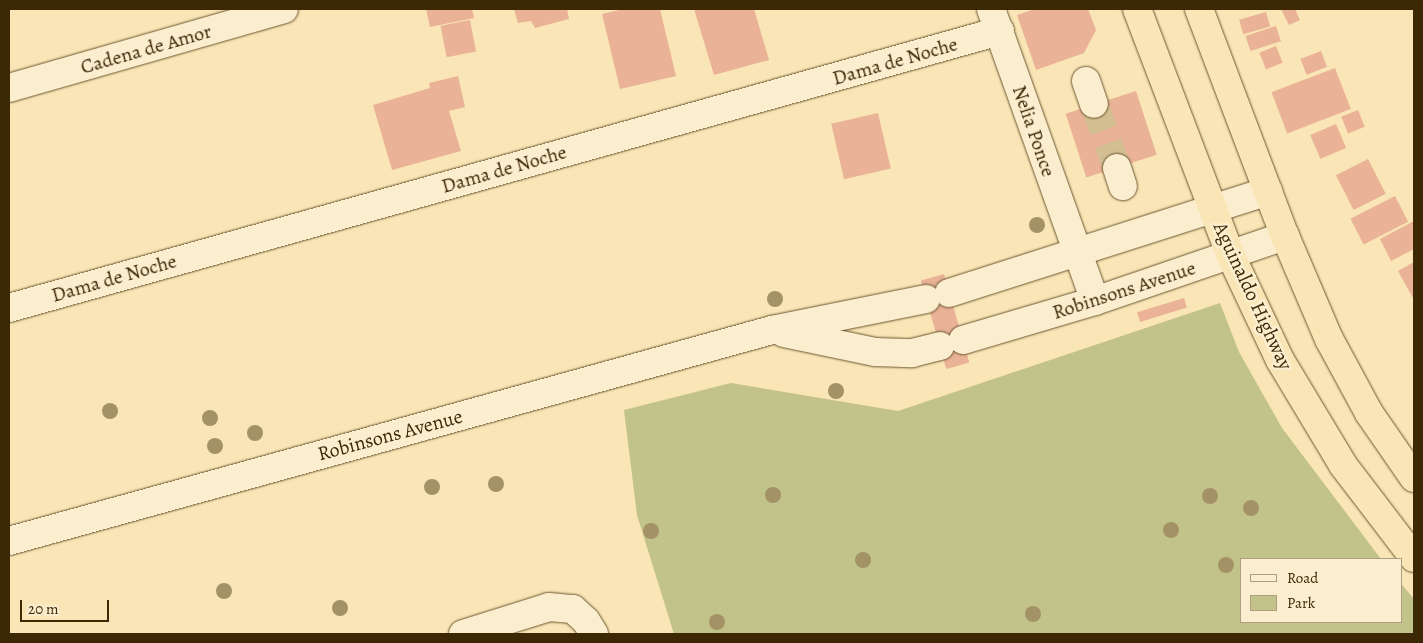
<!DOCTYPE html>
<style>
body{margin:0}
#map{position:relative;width:1423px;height:643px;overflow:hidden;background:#f9e5b5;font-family:Alegreya,serif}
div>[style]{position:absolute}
.green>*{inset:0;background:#c2c38a}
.building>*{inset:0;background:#eab296;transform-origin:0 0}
.minor-tunnel>*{height:28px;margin-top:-14px;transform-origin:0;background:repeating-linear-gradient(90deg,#d3bf92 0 28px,transparent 0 42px)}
.roads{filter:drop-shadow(0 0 1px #6c5732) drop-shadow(0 0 1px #6c5732)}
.minor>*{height:28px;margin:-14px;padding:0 14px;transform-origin:14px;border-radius:14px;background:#fbeecf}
.highway>*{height:28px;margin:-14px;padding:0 14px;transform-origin:14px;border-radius:14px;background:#f9e5b5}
.trees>*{width:16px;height:16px;margin:-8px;border-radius:50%;background:#a49267}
span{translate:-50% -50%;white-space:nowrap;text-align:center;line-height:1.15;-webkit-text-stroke:5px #fbeecf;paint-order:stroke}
.street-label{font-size:20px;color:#3d2806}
.frame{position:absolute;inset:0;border:10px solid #3d2806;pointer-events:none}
.legend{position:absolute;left:1240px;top:558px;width:162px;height:65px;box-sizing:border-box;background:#fbeecf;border:1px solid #af9f7f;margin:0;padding:6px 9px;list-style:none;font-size:15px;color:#3d2806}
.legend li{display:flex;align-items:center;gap:10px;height:25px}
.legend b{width:25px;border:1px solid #af9f7f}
.scale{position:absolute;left:20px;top:600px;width:89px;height:22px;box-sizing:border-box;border:2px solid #3d2806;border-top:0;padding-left:6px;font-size:15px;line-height:18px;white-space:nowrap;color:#3d2806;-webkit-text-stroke:4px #fbeecf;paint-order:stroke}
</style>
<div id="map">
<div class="green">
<div style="clip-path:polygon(1220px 303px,1239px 352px,1282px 428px,1381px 559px,1242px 559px,1242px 622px,1402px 622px,1402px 585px,1414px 599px,1414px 634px,674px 634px,637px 515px,624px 410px,731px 383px,898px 411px)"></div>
</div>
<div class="building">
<div style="clip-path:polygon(426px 9px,472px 9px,474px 18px,430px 27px)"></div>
<div style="clip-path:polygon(514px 9px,567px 9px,569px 19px,535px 28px,531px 21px,518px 23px)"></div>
<div style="clip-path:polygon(624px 9px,660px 9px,676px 76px,620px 89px,602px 14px)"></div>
<div style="clip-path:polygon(694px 9px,754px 9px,769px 60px,714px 75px)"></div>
<div style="clip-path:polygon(1035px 9px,1088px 9px,1096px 30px,1084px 53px,1036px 70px,1017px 15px)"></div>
<div style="clip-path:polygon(1281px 9px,1295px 9px,1300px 20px,1289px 25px)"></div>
<div style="left:1266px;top:12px;width:15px;height:28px;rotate:74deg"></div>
<div style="left:470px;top:20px;width:32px;height:30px;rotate:79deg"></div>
<div style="left:1276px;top:26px;width:16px;height:32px;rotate:72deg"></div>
<div style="left:1276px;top:46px;width:18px;height:18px;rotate:68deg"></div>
<div style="left:1321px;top:51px;width:17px;height:22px;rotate:69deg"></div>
<div style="left:1335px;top:68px;width:44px;height:68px;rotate:69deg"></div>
<div style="clip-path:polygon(458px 76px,465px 107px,449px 111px,461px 151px,392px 170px,373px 105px,430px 88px,429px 83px)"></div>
<div style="left:1136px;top:91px;width:67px;height:74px;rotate:72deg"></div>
<div style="left:1358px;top:110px;width:18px;height:18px;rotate:68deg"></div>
<div style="left:878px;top:113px;width:57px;height:48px;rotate:77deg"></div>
<div style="left:1336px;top:124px;width:26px;height:28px;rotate:67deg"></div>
<div style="left:1368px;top:159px;width:39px;height:36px;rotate:63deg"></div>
<div style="left:1395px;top:196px;width:29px;height:50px;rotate:63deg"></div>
<div style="clip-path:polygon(1414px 221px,1414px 249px,1391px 261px,1380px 239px)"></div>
<div style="clip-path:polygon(1414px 262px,1414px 300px,1398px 271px)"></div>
<div style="left:944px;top:274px;width:92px;height:24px;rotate:74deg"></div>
<div style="left:1184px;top:298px;width:10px;height:49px;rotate:73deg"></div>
</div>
<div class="minor-tunnel">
<div style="left:1094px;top:104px;width:68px;rotate:70.2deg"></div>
</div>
<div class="roads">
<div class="minor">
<div style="left:991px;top:9px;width:310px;rotate:70.4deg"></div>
<div style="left:1086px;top:81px;width:24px;rotate:71deg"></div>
<div style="left:9px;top:88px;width:286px;rotate:-16deg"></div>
<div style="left:1117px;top:168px;width:19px;rotate:72deg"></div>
<div style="left:949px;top:293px;width:335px;rotate:-17.7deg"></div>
<div style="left:9px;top:308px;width:1029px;rotate:-15.62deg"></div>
<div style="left:784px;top:333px;width:93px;rotate:11.8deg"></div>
<div style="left:875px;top:352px;width:37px;rotate:2deg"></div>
<div style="left:912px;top:353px;width:29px;rotate:-14deg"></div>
<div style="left:963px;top:340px;width:138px;rotate:-16.5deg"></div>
<div style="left:1095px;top:301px;width:201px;rotate:-18.9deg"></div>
<div style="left:9px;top:541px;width:792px;rotate:-15.46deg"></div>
<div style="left:772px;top:330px;width:157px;rotate:-11.4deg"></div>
<div style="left:463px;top:634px;width:90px;rotate:-17.4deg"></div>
<div style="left:549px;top:607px;width:24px;rotate:5deg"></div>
<div style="left:573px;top:609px;width:18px;rotate:43deg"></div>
<div style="left:586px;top:621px;width:15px;rotate:58deg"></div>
</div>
<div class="highway">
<div style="left:1137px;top:9px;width:264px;rotate:69.2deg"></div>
<div style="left:1231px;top:256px;width:115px;rotate:64.8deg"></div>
<div style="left:1280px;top:360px;width:122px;rotate:59deg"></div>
<div style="left:1343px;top:465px;width:117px;rotate:52.6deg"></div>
<div style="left:1199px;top:9px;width:243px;rotate:69.3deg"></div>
<div style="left:1285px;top:236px;width:112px;rotate:66.9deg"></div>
<div style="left:1329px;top:339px;width:84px;rotate:61.6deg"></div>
<div style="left:1369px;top:413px;width:79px;rotate:55.3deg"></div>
</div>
</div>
<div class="trees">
<div style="left:1037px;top:225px"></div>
<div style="left:775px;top:299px"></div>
<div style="left:836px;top:391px"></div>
<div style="left:110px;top:411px"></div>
<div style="left:210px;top:418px"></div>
<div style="left:255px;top:433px"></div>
<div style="left:215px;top:446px"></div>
<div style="left:496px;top:484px"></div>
<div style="left:432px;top:487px"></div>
<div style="left:773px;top:495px"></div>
<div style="left:1210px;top:496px"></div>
<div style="left:1251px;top:508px"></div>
<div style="left:1171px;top:530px"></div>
<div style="left:651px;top:531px"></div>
<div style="left:863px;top:560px"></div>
<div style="left:1226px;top:565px"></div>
<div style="left:224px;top:591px"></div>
<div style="left:340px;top:608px"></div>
<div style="left:1033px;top:614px"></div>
<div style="left:717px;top:622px"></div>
</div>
<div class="street-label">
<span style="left:146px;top:49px;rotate:-16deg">Cadena de Amor</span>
<span style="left:895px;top:61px;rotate:-16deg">Dama de Noche</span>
<span style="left:1034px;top:131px;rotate:71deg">Nelia Ponce</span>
<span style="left:504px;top:169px;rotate:-16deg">Dama de Noche</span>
<span style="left:114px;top:278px;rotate:-16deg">Dama de Noche</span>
<span style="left:1124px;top:290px;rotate:-18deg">Robinsons Avenue</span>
<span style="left:1253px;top:296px;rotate:65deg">Aguinaldo Highway</span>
<span style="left:390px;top:435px;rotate:-15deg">Robinsons Avenue</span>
</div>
<div class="frame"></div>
<ul class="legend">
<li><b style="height:6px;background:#fbeecf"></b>Road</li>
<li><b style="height:14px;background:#c2c38a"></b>Park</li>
</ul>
<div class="scale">20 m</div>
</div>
